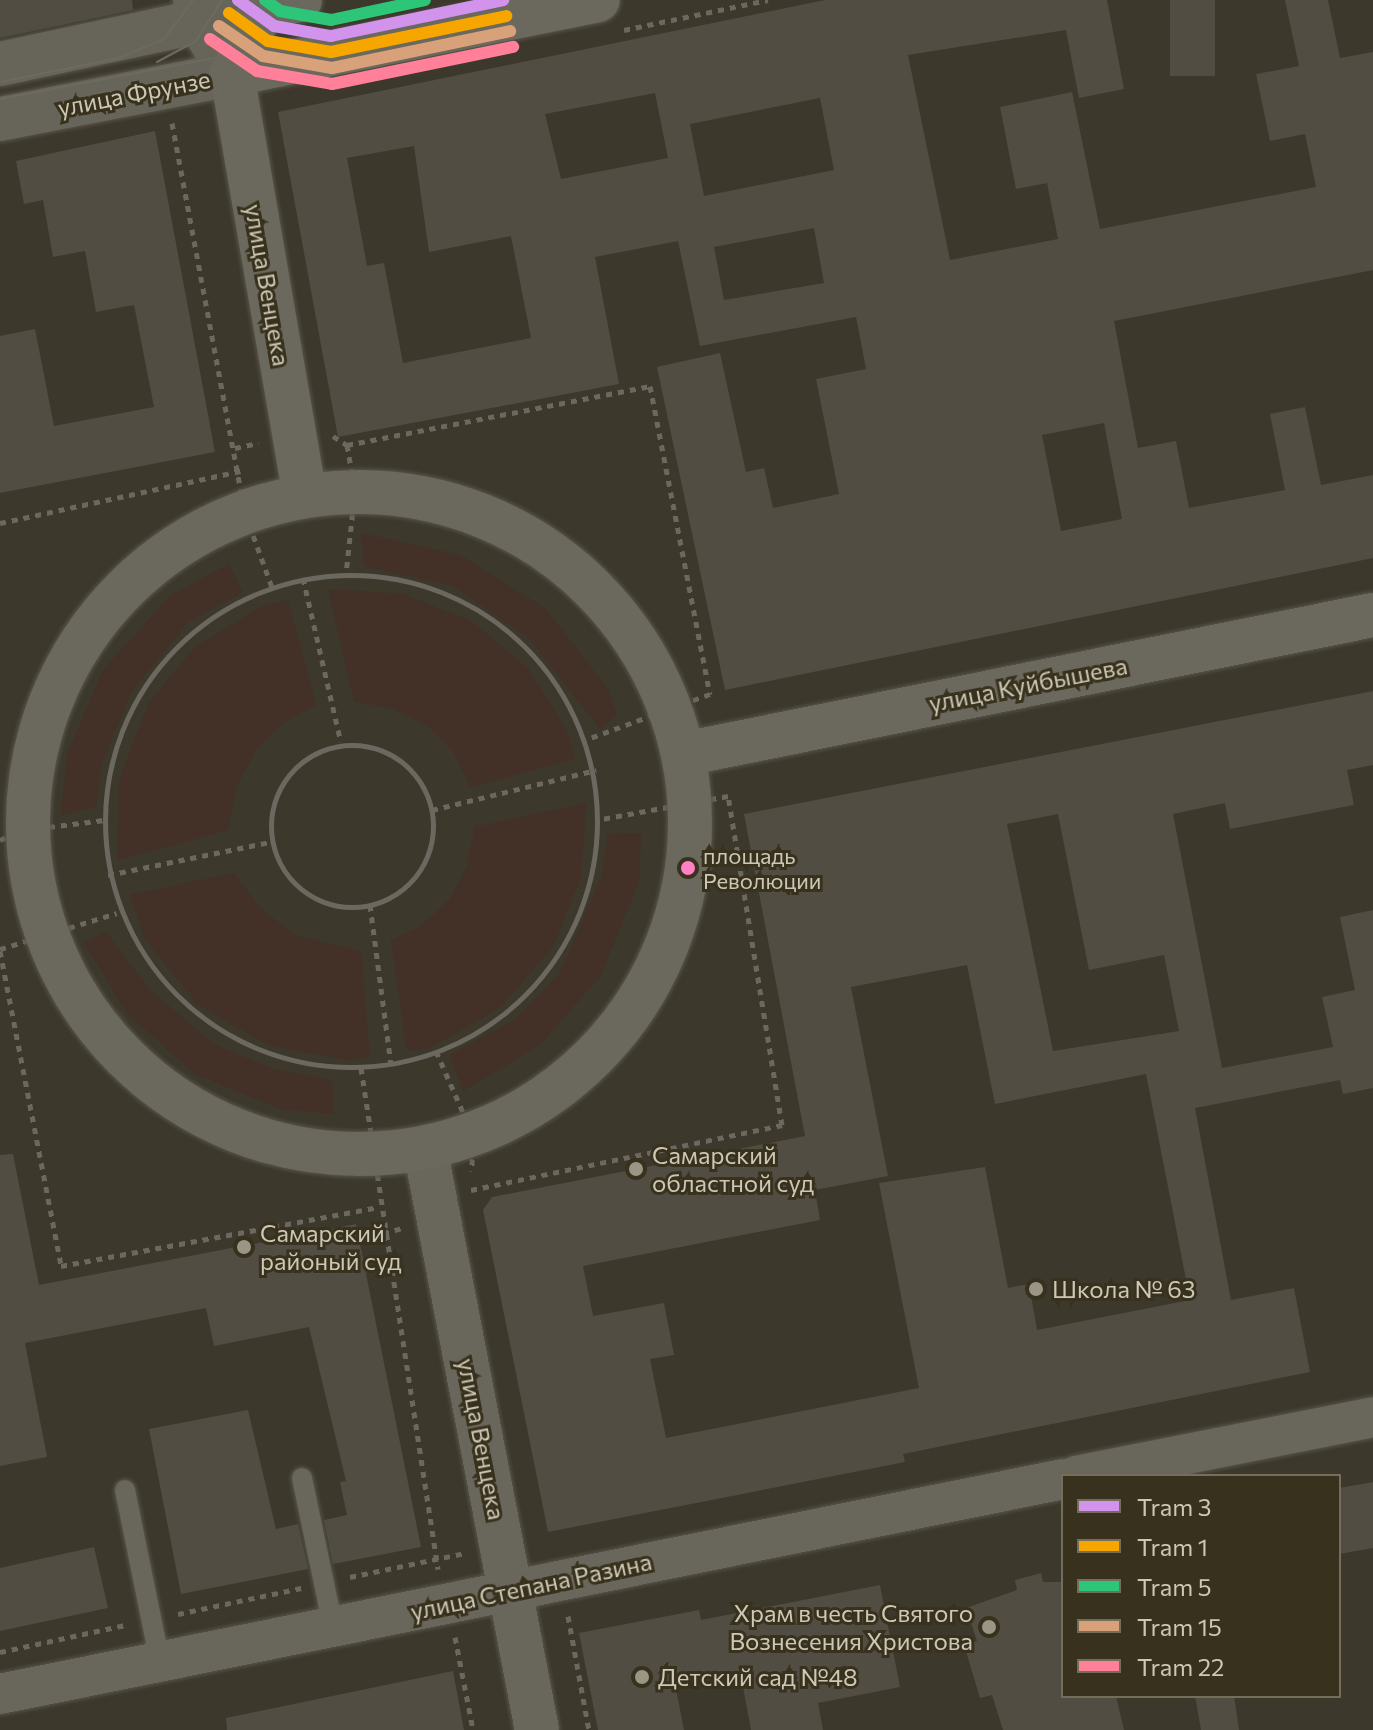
<!DOCTYPE html>
<meta charset="utf-8">
<style>
body{margin:0}
#map{position:relative;width:1373px;height:1730px;overflow:hidden;background:#3c382b;font-family:Commissioner,sans-serif}
div>[style]{position:absolute}
.green>*{inset:0;background:#433027}
.building>*{inset:0;background:#514d43;transform-origin:0 0}
.path>*{height:5px;margin-top:-2.5px;transform-origin:0;background:repeating-linear-gradient(90deg,#6c685f 0 6px,transparent 0 12px)}
.path>.ring{margin:-2.5px;padding:0;box-sizing:content-box;background:none;border:5px solid #6c685f;border-radius:50%}
.roads{filter:drop-shadow(0 0 2px #58544b) drop-shadow(0 0 2px #58544b)}
.service>*{height:20px;margin:-10px;padding:0 10px;transform-origin:10px;border-radius:10px;background:#69665c}
.minor>*{height:40px;margin:-20px;padding:0 20px;transform-origin:20px;border-radius:20px;background:#69665c}
.tertiary>*{height:44px;margin:-22px;padding:0 22px;transform-origin:22px;border-radius:22px;background:#69665c}
.secondary>*{height:44px;margin:-22px;padding:0 22px;transform-origin:22px;border-radius:22px;background:#67655a}
.primary>*{height:44px;margin:-22px;padding:0 22px;transform-origin:22px;border-radius:22px;background:#6b685e}
.primary>.ring{margin:-22px;padding:0;box-sizing:content-box;background:none;border:44px solid #6b685e;border-radius:50%}
.tram>*{height:2px;margin:-1px;padding:0 1px;transform-origin:1px;border-radius:1px;background:#6d6a5f}
.tram-1>*{height:12px;margin:-6px;padding:0 6px;transform-origin:6px;border-radius:6px;background:#d193ec}
.tram-2>*{height:12px;margin:-6px;padding:0 6px;transform-origin:6px;border-radius:6px;background:#f7a600}
.tram-3>*{height:12px;margin:-6px;padding:0 6px;transform-origin:6px;border-radius:6px;background:#2dc577}
.tram-4>*{height:12px;margin:-6px;padding:0 6px;transform-origin:6px;border-radius:6px;background:#d9a179}
.tram-5>*{height:12px;margin:-6px;padding:0 6px;transform-origin:6px;border-radius:6px;background:#ff8098}
.dots>*{width:22px;height:22px;translate:-50% -50%;box-sizing:border-box;border:4px solid #38311d;border-radius:50%}
span{translate:-50% -50%;white-space:nowrap;text-align:center;line-height:1.15;-webkit-text-stroke:6px #38311d;paint-order:stroke}
.bus-label{font-size:22px;color:#ccc8b5}
.left{translate:0 -50%;text-align:left}
.street-label{font-size:24px;color:#ccc8b5}
.poi-label{font-size:24px;color:#ccc8b5}
.right{translate:-100% -50%;text-align:right}
.legend{position:absolute;left:1061px;top:1474px;width:280px;height:224px;box-sizing:border-box;background:#38311d;border:2px solid #736d5a;margin:0;padding:10px 14px;list-style:none;font-size:24px;color:#ccc8b5}
.legend li{display:flex;align-items:center;gap:16px;height:40px}
.legend b{width:40px;border:2px solid #736d5a}
</style>
<div id="map">
<div class="green">
<div style="clip-path:polygon(361px 533px,460px 555px,546px 609px,608px 689px,617px 715px,600px 729px,529px 638px,453px 586px,364px 566px)"></div>
<div style="clip-path:polygon(229px 564px,243px 592px,188px 622px,132px 691px,101px 766px,96px 807px,61px 815px,67px 755px,103px 670px,171px 595px)"></div>
<div style="clip-path:polygon(328px 589px,402px 594px,471px 621px,528px 668px,567px 731px,575px 759px,470px 787px,454px 753px,427px 726px,393px 709px,354px 701px)"></div>
<div style="clip-path:polygon(288px 600px,316px 705px,283px 723px,257px 749px,236px 787px,228px 830px,118px 860px,119px 781px,148px 704px,195px 647px,261px 607px)"></div>
<div style="clip-path:polygon(586px 803px,581px 876px,554px 945px,501px 1007px,429px 1048px,407px 1051px,391px 940px,420px 927px,450px 899px,467px 866px,475px 827px)"></div>
<div style="clip-path:polygon(641px 833px,639px 881px,601px 975px,541px 1044px,463px 1091px,450px 1055px,516px 1019px,560px 973px,601px 878px,608px 834px)"></div>
<div style="clip-path:polygon(234px 873px,260px 908px,295px 935px,361px 951px,370px 1057px,347px 1060px,268px 1045px,197px 1004px,145px 939px,130px 895px)"></div>
<div style="clip-path:polygon(106px 932px,151px 991px,215px 1045px,273px 1069px,332px 1080px,334px 1114px,280px 1109px,195px 1074px,127px 1013px,84px 943px)"></div>
</div>
<div class="building">
<div style="clip-path:polygon(0 0,132px 0,133px 10px,0 38px)"></div>
<div style="clip-path:polygon(evenodd,825px 0,1107px 0,1124px 89px,1079px 98px,1066px 30px,908px 55px,950px 260px,1058px 239px,1047px 183px,1016px 189px,1000px 107px,1072px 92px,1100px 229px,1316px 187px,1305px 134px,1270px 141px,1256px 74px,1299px 66px,1285px 0,1328px 0,1340px 58px,1373px 52px,1373px 270px,1114px 321px,1138px 448px,1176px 441px,1189px 508px,1285px 490px,1270px 414px,1305px 407px,1321px 485px,1373px 475px,1373px 558px,725px 690px,657px 367px,720px 353px,746px 472px,764px 468px,773px 508px,839px 494px,816px 379px,866px 369px,856px 317px,700px 346px,678px 241px,595px 257px,619px 384px,338px 437px,278px 112px,825px 0,655px 93px,668px 158px,561px 179px,545px 114px,655px 93px,825px 0,820px 98px,834px 170px,704px 196px,690px 124px,820px 98px,825px 0,414px 146px,429px 252px,511px 236px,531px 338px,403px 363px,384px 263px,367px 266px,347px 158px,414px 146px,825px 0,814px 228px,824px 283px,724px 300px,714px 247px,814px 228px,825px 0,1104px 423px,1122px 519px,1061px 531px,1042px 435px,1104px 423px)"></div>
<div style="left:1170px;top:0;width:45px;height:76px"></div>
<div style="clip-path:polygon(155px 131px,215px 452px,0 493px,0 336px,35px 329px,54px 426px,154px 407px,134px 305px,96px 312px,85px 251px,53px 257px,43px 200px,24px 204px,16px 161px)"></div>
<div style="clip-path:polygon(evenodd,1373px 691px,1373px 765px,1347px 770px,1354px 805px,1230px 829px,1225px 803px,1173px 814px,1222px 1068px,1333px 1047px,1322px 997px,1355px 990px,1340px 917px,1373px 910px,1373px 1088px,1343px 1094px,1340px 1080px,1195px 1108px,1231px 1300px,1294px 1288px,1310px 1372px,903px 1454px,905px 1462px,548px 1532px,483px 1210px,492px 1197px,805px 1136px,744px 814px,1373px 691px,1058px 814px,1089px 970px,1164px 955px,1179px 1031px,1053px 1051px,1007px 824px,1058px 814px,1373px 691px,967px 965px,995px 1104px,1146px 1074px,1190px 1300px,1037px 1330px,1029px 1284px,1008px 1288px,985px 1167px,879px 1183px,919px 1388px,666px 1438px,650px 1359px,674px 1355px,664px 1303px,593px 1316px,583px 1266px,820px 1220px,815px 1190px,888px 1176px,851px 987px,967px 965px)"></div>
<div style="clip-path:polygon(13px 1154px,39px 1285px,356px 1224px,421px 1547px,333px 1564px,324px 1520px,347px 1515px,340px 1482px,346px 1481px,309px 1327px,214px 1346px,206px 1308px,25px 1343px,47px 1457px,0 1466px,0 1155px)"></div>
<div style="clip-path:polygon(248px 1410px,276px 1529px,298px 1524px,308px 1569px,181px 1594px,149px 1429px)"></div>
<div style="clip-path:polygon(1373px 1482px,1373px 1548px,1339px 1554px,1339px 1488px)"></div>
<div style="clip-path:polygon(94px 1547px,108px 1608px,0 1631px,0 1568px)"></div>
<div style="clip-path:polygon(1041px 1573px,1043px 1582px,1063px 1582px,1063px 1696px,1116px 1696px,1124px 1730px,1003px 1730px,992px 1695px,980px 1698px,964px 1645px,977px 1641px,966px 1608px,1017px 1590px,1015px 1580px)"></div>
<div style="clip-path:polygon(880px 1585px,900px 1687px,818px 1703px,823px 1730px,751px 1730px,740px 1671px,675px 1684px,684px 1730px,598px 1730px,579px 1633px,699px 1610px,701px 1620px)"></div>
<div style="clip-path:polygon(453px 1671px,464px 1730px,227px 1730px,226px 1718px)"></div>
<div style="clip-path:polygon(1195px 1696px,1234px 1696px,1239px 1730px,1201px 1730px)"></div>
</div>
<div class="path">
<div style="left:624px;top:30px;width:147px;rotate:-11.8deg"></div>
<div style="left:172px;top:123px;width:397px;rotate:79.4deg"></div>
<div style="left:245px;top:513px;width:79px;rotate:70deg"></div>
<div style="left:333px;top:436px;width:17px;rotate:33deg"></div>
<div style="left:347px;top:445px;width:46px;rotate:79.9deg"></div>
<div style="left:355px;top:490px;width:84px;rotate:96.1deg"></div>
<div style="left:347px;top:445px;width:309px;rotate:-11deg"></div>
<div style="left:650px;top:386px;width:314px;rotate:79deg"></div>
<div style="left:710px;top:694px;width:133px;rotate:159.8deg"></div>
<div style="left:235px;top:448px;width:24px;rotate:-12deg"></div>
<div style="left:0;top:523px;width:246px;rotate:-12.2deg"></div>
<div class="ring" style="left:105px;top:575px;width:487px;height:487px"></div>
<div style="left:303px;top:578px;width:168px;rotate:77deg"></div>
<div class="ring" style="left:271px;top:745px;width:157px;height:157px"></div>
<div style="left:432px;top:810px;width:169px;rotate:-13.7deg"></div>
<div style="left:0;top:840px;width:27px;rotate:-22deg"></div>
<div style="left:25px;top:830px;width:80px;rotate:-7.2deg"></div>
<div style="left:108px;top:875px;width:165px;rotate:-11.5deg"></div>
<div style="left:370px;top:905px;width:161px;rotate:82.5deg"></div>
<div style="left:0;top:949px;width:122px;rotate:-17.1deg"></div>
<div style="left:0;top:951px;width:321px;rotate:79deg"></div>
<div style="left:61px;top:1266px;width:322px;rotate:-10.5deg"></div>
<div style="left:436px;top:1051px;width:92px;rotate:66.2deg"></div>
<div style="left:473px;top:1135px;width:36px;rotate:92deg"></div>
<div style="left:361px;top:1068px;width:507px;rotate:81.26deg"></div>
<div style="left:471px;top:1190px;width:318px;rotate:-11.8deg"></div>
<div style="left:782px;top:1125px;width:333px;rotate:-99.3deg"></div>
<div style="left:728px;top:796px;width:134px;rotate:169.7deg"></div>
<div style="left:383px;top:1233px;width:21px;rotate:-14deg"></div>
<div style="left:350px;top:1577px;width:117px;rotate:-11.8deg"></div>
<div style="left:178px;top:1614px;width:126px;rotate:-11.9deg"></div>
<div style="left:568px;top:1616px;width:116px;rotate:79.6deg"></div>
<div style="left:455px;top:1637px;width:95px;rotate:79deg"></div>
<div style="left:0;top:1652px;width:128px;rotate:-12.2deg"></div>
</div>
<div class="roads">
<div class="service">
<div style="left:302px;top:1478px;width:152px;rotate:78.2deg"></div>
<div style="left:125px;top:1490px;width:176px;rotate:78.5deg"></div>
</div>
<div class="minor">
<div style="left:1076px;top:1476px;width:303px;rotate:-11.2deg"></div>
<div style="left:0;top:1694px;width:1085px;rotate:-11.43deg"></div>
</div>
<div class="tertiary">
<div style="left:425px;top:1148px;width:593px;rotate:79.11deg"></div>
</div>
<div class="secondary">
<div style="left:0;top:64px;width:254px;rotate:-12.1deg"></div>
<div style="left:248px;top:11px;width:16px;rotate:-15deg"></div>
<div style="left:263px;top:7px;width:7px;rotate:-98deg"></div>
<div style="left:0;top:119px;width:236px;rotate:-11deg"></div>
<div style="left:232px;top:74px;width:62px;rotate:-122.4deg"></div>
<div style="left:199px;top:22px;width:22px;rotate:-100deg"></div>
</div>
<div class="primary">
<div style="left:300px;top:0;width:38px;rotate:169deg"></div>
<div style="left:263px;top:7px;width:74px;rotate:114.8deg"></div>
<div style="left:232px;top:74px;width:428px;rotate:80.2deg"></div>
<div style="left:232px;top:74px;width:373px;rotate:-11.4deg"></div>
<div class="ring" style="left:28px;top:492px;width:618px;height:618px"></div>
<div style="left:684px;top:754px;width:703px;rotate:-11.41deg"></div>
</div>
</div>
<div class="tram">
<div style="left:157px;top:62px;width:44px;rotate:-28.3deg"></div>
<div style="left:196px;top:41px;width:49px;rotate:-57.6deg"></div>
<div style="left:0;top:82px;width:121px;rotate:-11.4deg"></div>
<div style="left:119px;top:58px;width:49px;rotate:-22.9deg"></div>
<div style="left:164px;top:39px;width:49px;rotate:-53.4deg"></div>
<div style="left:0;top:99px;width:337px;rotate:-10.8deg"></div>
</div>
<div class="tram-1">
<div style="left:238px;top:0;width:44px;rotate:35.8deg"></div>
<div style="left:274px;top:26px;width:58px;rotate:10deg"></div>
<div style="left:331px;top:36px;width:176px;rotate:-11.8deg"></div>
</div>
<div class="tram-2">
<div style="left:229px;top:13px;width:48px;rotate:35.7deg"></div>
<div style="left:268px;top:41px;width:64px;rotate:9.9deg"></div>
<div style="left:331px;top:52px;width:179px;rotate:-11.6deg"></div>
</div>
<div class="tram-3">
<div style="left:265px;top:0;width:19px;rotate:36deg"></div>
<div style="left:280px;top:11px;width:52px;rotate:10deg"></div>
<div style="left:331px;top:20px;width:96px;rotate:-12deg"></div>
</div>
<div class="tram-4">
<div style="left:219px;top:26px;width:53px;rotate:34.3deg"></div>
<div style="left:263px;top:56px;width:70px;rotate:9.9deg"></div>
<div style="left:332px;top:68px;width:182px;rotate:-11.7deg"></div>
</div>
<div class="tram-5">
<div style="left:210px;top:39px;width:57px;rotate:34.2deg"></div>
<div style="left:257px;top:71px;width:76px;rotate:9.8deg"></div>
<div style="left:332px;top:84px;width:185px;rotate:-11.6deg"></div>
</div>
<div class="dots">
<div style="left:688px;top:868px;background:#ff80c5"></div>
<div style="left:636px;top:1169px;background:#9a9685"></div>
<div style="left:244px;top:1247px;background:#9a9685"></div>
<div style="left:1036px;top:1289px;background:#9a9685"></div>
<div style="left:989px;top:1627px;background:#9a9685"></div>
<div style="left:642px;top:1677px;background:#9a9685"></div>
</div>
<div class="bus-label">
<span class="left" style="left:703px;top:868px">площадь<br>Революции</span>
</div>
<div class="street-label">
<span style="left:134px;top:93px;rotate:-11deg">улица Фрунзе</span>
<span style="left:268px;top:285px;rotate:80deg">улица Венцека</span>
<span style="left:1028px;top:684px;rotate:-11deg">улица Куйбышева</span>
<span style="left:482px;top:1439px;rotate:79deg">улица Венцека</span>
<span style="left:531px;top:1586px;rotate:-12deg">улица Степана Разина</span>
</div>
<div class="poi-label">
<span class="left" style="left:652px;top:1169px">Самарский<br>областной суд</span>
<span class="left" style="left:260px;top:1247px">Самарский<br>районый суд</span>
<span class="left" style="left:1052px;top:1289px">Школа № 63</span>
<span class="right" style="left:973px;top:1627px">Храм в честь Святого<br>Вознесения Христова</span>
<span class="left" style="left:658px;top:1677px">Детский сад №48</span>
</div>
<ul class="legend">
<li><b style="height:10px;background:#d193ec"></b>Tram 3</li>
<li><b style="height:10px;background:#f7a600"></b>Tram 1</li>
<li><b style="height:10px;background:#2dc577"></b>Tram 5</li>
<li><b style="height:10px;background:#d9a179"></b>Tram 15</li>
<li><b style="height:10px;background:#ff8098"></b>Tram 22</li>
</ul>
</div>
